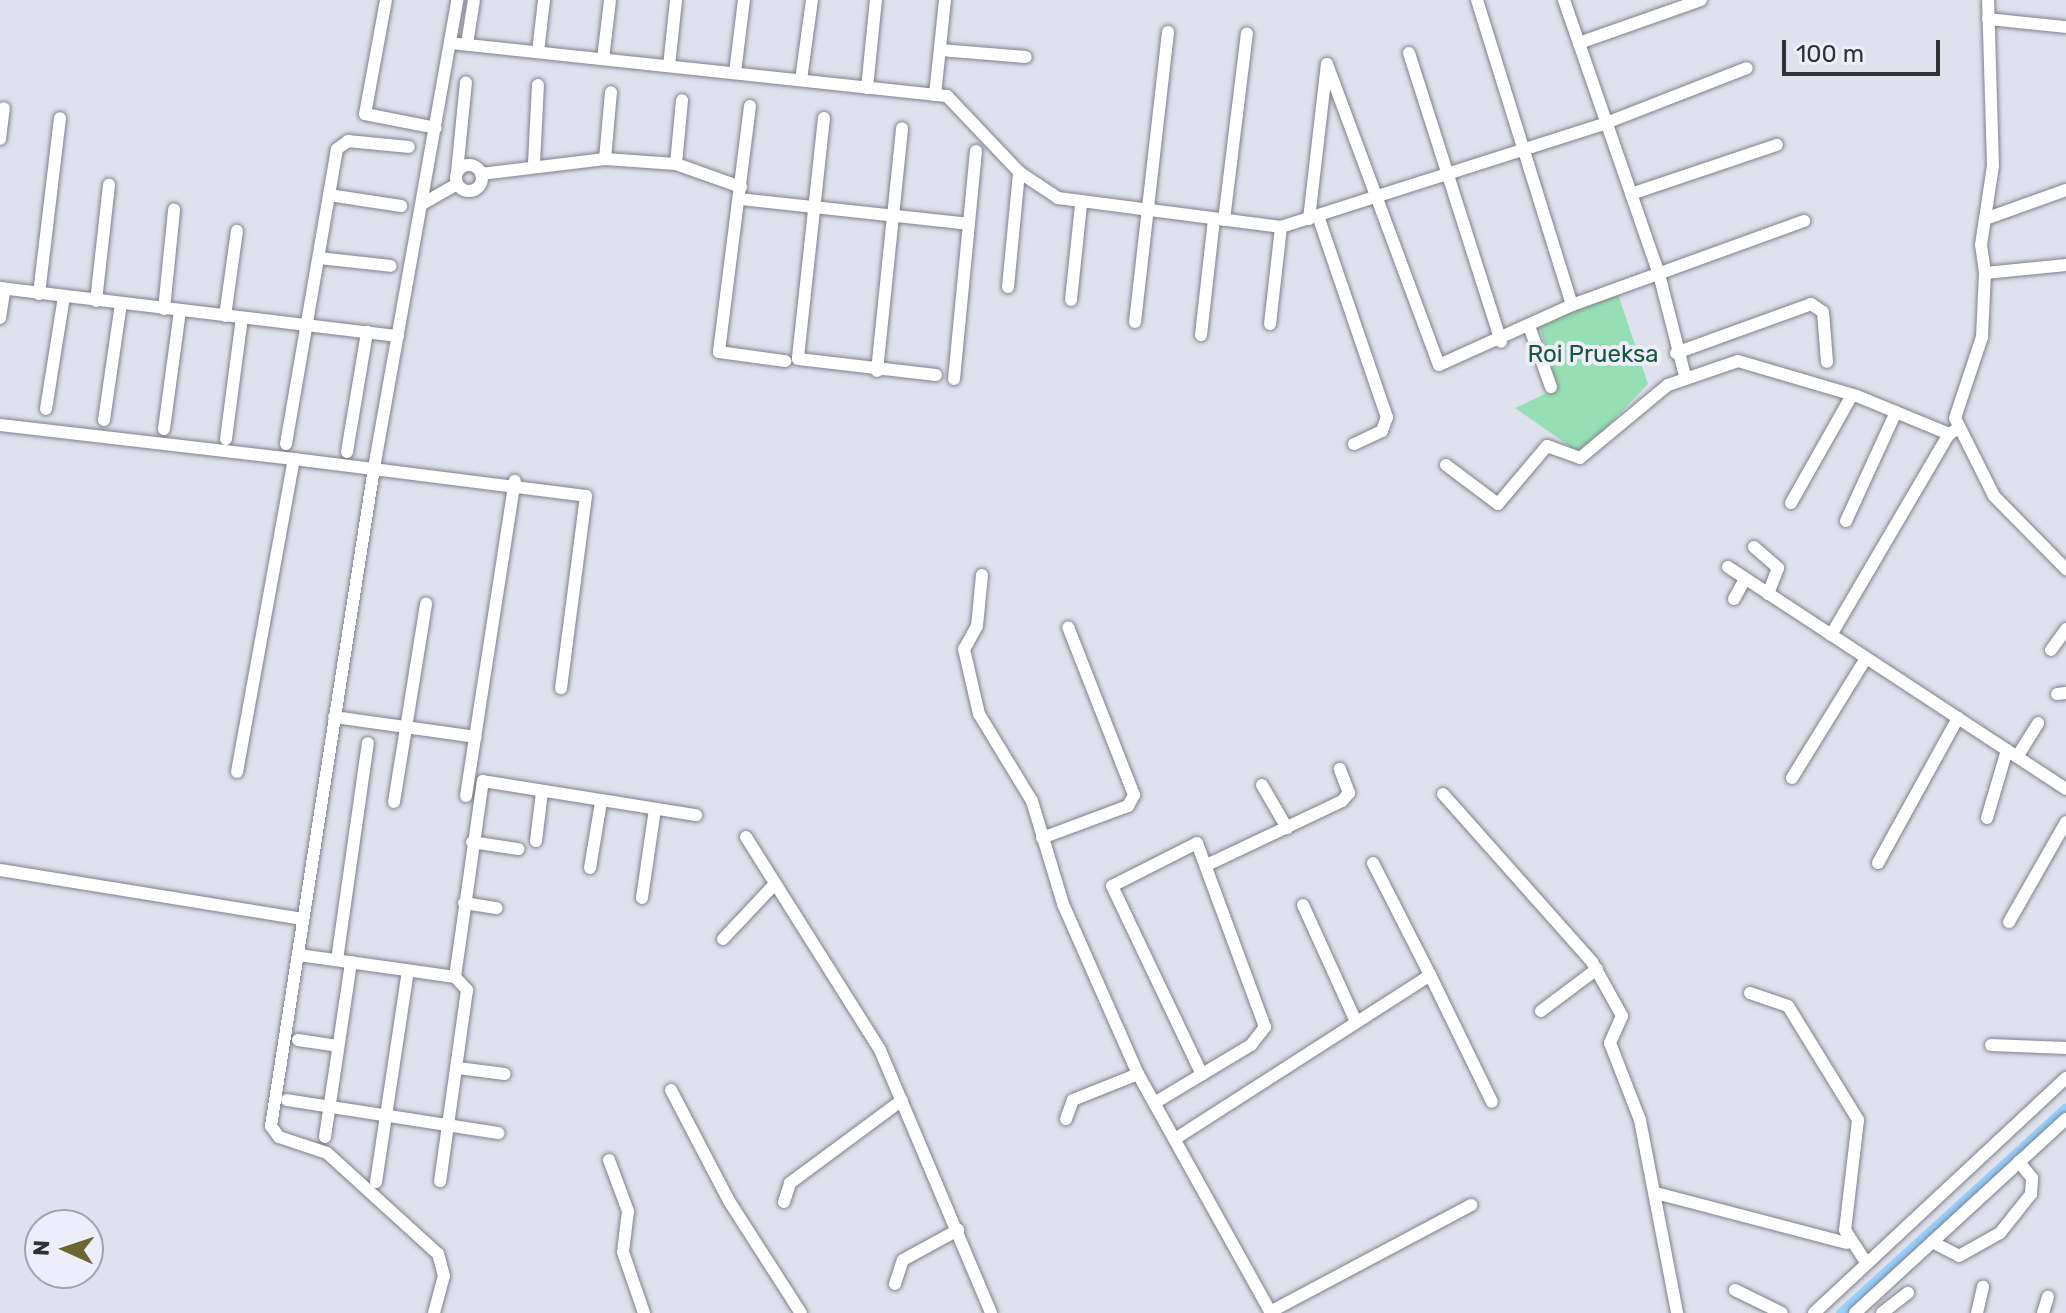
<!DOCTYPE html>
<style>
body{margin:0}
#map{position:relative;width:2066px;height:1313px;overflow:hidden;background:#dfe1ec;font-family:Rubik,sans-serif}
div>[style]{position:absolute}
.green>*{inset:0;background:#96dfb5}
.canal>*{height:11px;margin:-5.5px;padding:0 5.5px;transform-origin:5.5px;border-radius:5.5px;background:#96d0fc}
.roads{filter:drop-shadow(0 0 2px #7f808a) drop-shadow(0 0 2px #7f808a)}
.minor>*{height:12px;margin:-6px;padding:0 6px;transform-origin:6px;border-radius:6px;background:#fff}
.minor>.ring{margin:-6px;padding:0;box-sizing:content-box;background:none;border:12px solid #fff;border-radius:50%}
span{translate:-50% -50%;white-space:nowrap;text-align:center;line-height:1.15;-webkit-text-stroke:8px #edeef9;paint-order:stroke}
.park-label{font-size:24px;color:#155738}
.north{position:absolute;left:24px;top:1209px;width:80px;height:80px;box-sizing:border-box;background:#edeef9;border:2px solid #a2a3ab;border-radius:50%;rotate:273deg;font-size:22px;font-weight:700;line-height:32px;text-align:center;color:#313236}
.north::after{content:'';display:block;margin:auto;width:28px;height:36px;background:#6c6632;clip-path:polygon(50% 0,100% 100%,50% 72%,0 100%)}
.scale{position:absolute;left:1782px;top:40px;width:158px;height:36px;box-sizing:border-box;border:4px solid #313236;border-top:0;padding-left:10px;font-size:24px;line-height:28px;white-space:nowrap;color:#313236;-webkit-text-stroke:6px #edeef9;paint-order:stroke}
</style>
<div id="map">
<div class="green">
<div style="clip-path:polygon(1618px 294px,1648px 384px,1581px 454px,1515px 408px,1558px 388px,1539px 325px)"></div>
</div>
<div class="canal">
<div style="left:1841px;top:1313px;width:304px;rotate:-42.3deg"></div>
</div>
<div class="roads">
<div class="minor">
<div style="left:386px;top:0;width:116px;rotate:100.4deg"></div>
<div style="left:365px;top:114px;width:72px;rotate:11.2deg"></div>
<div style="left:1477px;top:0;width:319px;rotate:72.7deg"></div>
<div style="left:1564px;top:0;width:290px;rotate:70.9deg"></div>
<div style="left:1659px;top:274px;width:105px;rotate:75.7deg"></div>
<div style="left:1988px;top:19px;width:78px;rotate:5.9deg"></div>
<div style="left:450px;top:43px;width:500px;rotate:6.1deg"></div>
<div style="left:947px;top:96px;width:105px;rotate:46.5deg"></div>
<div style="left:1019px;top:172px;width:47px;rotate:33.7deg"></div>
<div style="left:1058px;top:198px;width:225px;rotate:7.4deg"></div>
<div style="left:1281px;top:227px;width:341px;rotate:-17.7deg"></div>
<div style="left:1606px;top:123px;width:151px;rotate:-21.3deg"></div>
<div style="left:1579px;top:43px;width:129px;rotate:-19.4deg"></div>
<div style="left:467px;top:44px;width:45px;rotate:-81deg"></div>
<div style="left:940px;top:50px;width:86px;rotate:4.7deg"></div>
<div style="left:538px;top:52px;width:52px;rotate:-83.4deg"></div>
<div style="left:1409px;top:53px;width:303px;rotate:72.3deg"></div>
<div style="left:603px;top:59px;width:59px;rotate:-83.2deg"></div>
<div style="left:669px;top:66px;width:66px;rotate:-83.9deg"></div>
<div style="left:735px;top:73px;width:74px;rotate:-83deg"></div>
<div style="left:801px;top:80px;width:81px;rotate:-82.2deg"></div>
<div style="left:867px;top:88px;width:88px;rotate:-84.2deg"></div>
<div style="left:935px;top:95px;width:96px;rotate:-84deg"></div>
<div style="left:750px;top:106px;width:248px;rotate:97.2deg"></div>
<div style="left:719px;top:352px;width:67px;rotate:7.8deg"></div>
<div style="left:824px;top:118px;width:242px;rotate:96.2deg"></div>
<div style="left:798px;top:359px;width:139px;rotate:6.6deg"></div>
<div style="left:0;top:139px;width:31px;rotate:-83deg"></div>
<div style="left:605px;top:159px;width:67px;rotate:-84.9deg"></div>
<div style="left:534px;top:163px;width:78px;rotate:-87.1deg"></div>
<div style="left:676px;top:164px;width:64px;rotate:-84.6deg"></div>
<div class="ring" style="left:456px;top:165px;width:14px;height:14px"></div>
<div style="left:457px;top:172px;width:90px;rotate:-84.3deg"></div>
<div style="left:481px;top:174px;width:125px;rotate:-6.9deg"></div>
<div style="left:605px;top:159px;width:71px;rotate:4deg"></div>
<div style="left:676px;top:164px;width:69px;rotate:19.5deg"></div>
<div style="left:1631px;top:194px;width:154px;rotate:-18.6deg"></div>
<div style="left:329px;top:195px;width:73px;rotate:8.7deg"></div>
<div style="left:740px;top:199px;width:230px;rotate:6.2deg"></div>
<div style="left:422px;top:204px;width:40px;rotate:-29.7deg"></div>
<div style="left:1318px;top:216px;width:213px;rotate:71.1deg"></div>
<div style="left:1387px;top:417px;width:15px;rotate:110deg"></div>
<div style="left:1382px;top:431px;width:31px;rotate:155deg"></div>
<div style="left:1309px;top:219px;width:156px;rotate:-83.4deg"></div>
<div style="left:1327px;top:64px;width:321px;rotate:69.6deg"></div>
<div style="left:1439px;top:365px;width:146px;rotate:-24.3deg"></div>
<div style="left:1572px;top:305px;width:247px;rotate:-19.9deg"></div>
<div style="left:1985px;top:219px;width:86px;rotate:-19.7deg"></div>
<div style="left:1224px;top:220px;width:188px;rotate:-83deg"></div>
<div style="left:319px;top:258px;width:72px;rotate:6.3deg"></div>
<div style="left:2066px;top:265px;width:81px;rotate:174.4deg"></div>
<div style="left:1985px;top:273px;width:64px;rotate:92.7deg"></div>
<div style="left:1982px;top:337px;width:85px;rotate:108.4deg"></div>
<div style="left:1955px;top:418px;width:87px;rotate:63.4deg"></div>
<div style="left:1994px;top:496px;width:103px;rotate:45.4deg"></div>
<div style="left:1985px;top:273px;width:28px;rotate:-98deg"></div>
<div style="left:1981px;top:245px;width:80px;rotate:-81.4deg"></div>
<div style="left:1993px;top:166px;width:166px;rotate:-91.7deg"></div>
<div style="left:1008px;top:287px;width:116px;rotate:-84.5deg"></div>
<div style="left:0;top:288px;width:401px;rotate:6.9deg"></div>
<div style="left:39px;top:294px;width:177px;rotate:-83.2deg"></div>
<div style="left:1071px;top:300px;width:96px;rotate:-84deg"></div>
<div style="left:96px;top:301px;width:117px;rotate:-83.6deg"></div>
<div style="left:164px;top:309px;width:100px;rotate:-84.2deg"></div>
<div style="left:225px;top:316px;width:86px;rotate:-82deg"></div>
<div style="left:0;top:318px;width:30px;rotate:-81deg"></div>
<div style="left:1135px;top:322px;width:292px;rotate:-83.5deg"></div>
<div style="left:1270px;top:324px;width:98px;rotate:-83.5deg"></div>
<div style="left:1529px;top:326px;width:65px;rotate:70.2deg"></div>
<div style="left:1201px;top:335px;width:117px;rotate:-83.6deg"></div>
<div style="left:1676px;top:353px;width:144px;rotate:-19.9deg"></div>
<div style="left:1811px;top:304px;width:14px;rotate:34deg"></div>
<div style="left:1823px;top:312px;width:50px;rotate:85.4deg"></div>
<div style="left:877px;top:371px;width:244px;rotate:-84.1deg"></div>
<div style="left:954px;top:379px;width:229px;rotate:-84.5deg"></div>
<div style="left:46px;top:409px;width:113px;rotate:-80.9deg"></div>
<div style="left:104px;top:420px;width:117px;rotate:-81.7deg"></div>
<div style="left:0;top:425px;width:296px;rotate:6.6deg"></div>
<div style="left:164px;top:429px;width:119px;rotate:-82.3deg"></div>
<div style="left:226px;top:439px;width:122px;rotate:-82.5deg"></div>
<div style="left:286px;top:444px;width:299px;rotate:-80.2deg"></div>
<div style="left:337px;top:149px;width:14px;rotate:-36deg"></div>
<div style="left:348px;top:141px;width:61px;rotate:5.6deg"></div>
<div style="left:347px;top:452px;width:122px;rotate:-80.5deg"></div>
<div style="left:1446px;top:465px;width:65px;rotate:36.9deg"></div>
<div style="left:1498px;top:504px;width:76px;rotate:-49.8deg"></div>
<div style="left:1547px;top:446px;width:35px;rotate:20deg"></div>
<div style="left:1580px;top:458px;width:114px;rotate:-39.7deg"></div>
<div style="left:1668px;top:385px;width:74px;rotate:-18.9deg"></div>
<div style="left:1738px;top:361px;width:124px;rotate:16.4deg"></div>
<div style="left:1857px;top:396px;width:100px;rotate:22.4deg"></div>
<div style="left:1949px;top:434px;width:12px;rotate:-31deg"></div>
<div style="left:1791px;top:503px;width:124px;rotate:-60.5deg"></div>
<div style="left:1846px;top:521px;width:120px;rotate:-65.4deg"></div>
<div style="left:1754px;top:547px;width:32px;rotate:41deg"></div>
<div style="left:1778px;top:568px;width:28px;rotate:111deg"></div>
<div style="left:1728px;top:567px;width:404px;rotate:33.3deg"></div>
<div style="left:982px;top:575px;width:51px;rotate:95.6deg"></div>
<div style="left:977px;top:626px;width:26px;rotate:119deg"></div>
<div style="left:964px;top:649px;width:67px;rotate:77deg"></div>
<div style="left:979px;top:714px;width:102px;rotate:58.7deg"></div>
<div style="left:1032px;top:801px;width:108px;rotate:73.2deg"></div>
<div style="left:1063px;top:904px;width:186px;rotate:66.2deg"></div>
<div style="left:1138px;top:1074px;width:274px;rotate:60.9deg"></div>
<div style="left:1734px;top:599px;width:23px;rotate:-61deg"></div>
<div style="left:1831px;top:635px;width:233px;rotate:-59.6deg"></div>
<div style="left:2051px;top:650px;width:26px;rotate:-54deg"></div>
<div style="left:2057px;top:694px;width:9px;rotate:-6deg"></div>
<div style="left:334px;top:717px;width:143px;rotate:8deg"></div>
<div style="left:2017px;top:757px;width:40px;rotate:-58deg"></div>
<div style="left:237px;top:772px;width:318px;rotate:-79.7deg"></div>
<div style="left:294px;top:459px;width:294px;rotate:7.2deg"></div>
<div style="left:586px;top:496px;width:194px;rotate:97.4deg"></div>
<div style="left:1792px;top:778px;width:141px;rotate:-58.3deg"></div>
<div style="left:1262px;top:785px;width:50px;rotate:59.8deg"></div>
<div style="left:1443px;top:794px;width:225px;rotate:48.4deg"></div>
<div style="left:1592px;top:962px;width:62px;rotate:60.9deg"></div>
<div style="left:1622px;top:1016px;width:30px;rotate:114deg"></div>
<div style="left:1610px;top:1043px;width:83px;rotate:68.7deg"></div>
<div style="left:1640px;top:1120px;width:197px;rotate:79.1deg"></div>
<div style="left:466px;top:796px;width:319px;rotate:-81.2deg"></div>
<div style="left:394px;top:802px;width:201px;rotate:-80.8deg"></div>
<div style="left:1987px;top:818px;width:71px;rotate:-73.6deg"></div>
<div style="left:746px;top:837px;width:252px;rotate:57.8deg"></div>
<div style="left:880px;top:1050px;width:285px;rotate:67.1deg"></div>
<div style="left:1042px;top:838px;width:92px;rotate:-20.4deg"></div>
<div style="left:1128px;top:806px;width:13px;rotate:-61deg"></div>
<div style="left:1134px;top:795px;width:180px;rotate:-111.4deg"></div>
<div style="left:536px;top:841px;width:49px;rotate:-83deg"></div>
<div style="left:472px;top:842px;width:47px;rotate:8.7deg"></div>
<div style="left:1373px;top:863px;width:126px;rotate:63deg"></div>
<div style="left:1878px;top:863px;width:166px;rotate:-61.1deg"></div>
<div style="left:1209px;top:864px;width:147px;rotate:-25.3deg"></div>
<div style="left:1342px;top:801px;width:11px;rotate:-49deg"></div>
<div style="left:1349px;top:793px;width:26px;rotate:-111deg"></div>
<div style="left:590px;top:868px;width:67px;rotate:-80.5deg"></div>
<div style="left:0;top:870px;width:307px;rotate:9.2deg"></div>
<div style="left:642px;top:898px;width:90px;rotate:-81.7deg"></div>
<div style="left:464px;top:903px;width:33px;rotate:9deg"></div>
<div style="left:1303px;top:905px;width:128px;rotate:65.6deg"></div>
<div style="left:2009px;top:922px;width:115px;rotate:-60.3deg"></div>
<div style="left:723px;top:939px;width:73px;rotate:-46.7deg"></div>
<div style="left:299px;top:955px;width:158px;rotate:8deg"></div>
<div style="left:455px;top:977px;width:18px;rotate:47deg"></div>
<div style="left:467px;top:990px;width:193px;rotate:98deg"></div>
<div style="left:337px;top:960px;width:219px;rotate:-81.9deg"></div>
<div style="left:455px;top:977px;width:198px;rotate:-81.9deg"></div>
<div style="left:483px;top:781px;width:216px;rotate:9.1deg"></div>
<div style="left:1750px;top:993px;width:40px;rotate:18.9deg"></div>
<div style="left:1788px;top:1006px;width:134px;rotate:58.4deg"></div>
<div style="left:1858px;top:1120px;width:111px;rotate:96.7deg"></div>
<div style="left:1845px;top:1230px;width:40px;rotate:57.1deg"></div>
<div style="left:1541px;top:1011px;width:70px;rotate:-36.9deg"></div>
<div style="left:298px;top:1040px;width:40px;rotate:8.5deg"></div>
<div style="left:1991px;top:1045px;width:75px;rotate:2.3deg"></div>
<div style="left:458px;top:1068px;width:47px;rotate:7.3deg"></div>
<div style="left:671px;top:1090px;width:125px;rotate:62.4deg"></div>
<div style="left:729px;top:1201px;width:133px;rotate:57.3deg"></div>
<div style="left:287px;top:1100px;width:214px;rotate:8.9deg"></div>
<div style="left:1156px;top:1102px;width:111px;rotate:-31deg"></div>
<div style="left:1251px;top:1045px;width:23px;rotate:-52deg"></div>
<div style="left:1265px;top:1027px;width:196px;rotate:-110.3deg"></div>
<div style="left:1197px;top:843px;width:95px;rotate:153.2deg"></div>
<div style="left:1112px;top:886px;width:209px;rotate:64.5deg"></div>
<div style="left:1066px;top:1119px;width:20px;rotate:-70deg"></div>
<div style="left:1073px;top:1100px;width:70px;rotate:-21.8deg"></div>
<div style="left:325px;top:1137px;width:177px;rotate:-81.5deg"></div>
<div style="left:1178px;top:1137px;width:300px;rotate:-32.7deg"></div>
<div style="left:1430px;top:975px;width:141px;rotate:64deg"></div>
<div style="left:609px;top:1160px;width:54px;rotate:69.6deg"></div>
<div style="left:628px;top:1211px;width:41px;rotate:97deg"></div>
<div style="left:623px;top:1252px;width:65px;rotate:71deg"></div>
<div style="left:376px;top:1182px;width:213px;rotate:-81.4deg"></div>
<div style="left:1656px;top:1193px;width:197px;rotate:14.7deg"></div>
<div style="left:784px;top:1202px;width:20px;rotate:-72deg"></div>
<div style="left:790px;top:1183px;width:139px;rotate:-36.5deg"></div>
<div style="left:1932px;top:1242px;width:30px;rotate:27deg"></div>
<div style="left:1959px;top:1256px;width:47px;rotate:-29.3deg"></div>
<div style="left:2000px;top:1233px;width:50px;rotate:-51.5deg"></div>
<div style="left:2031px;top:1194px;width:16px;rotate:-86deg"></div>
<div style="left:2032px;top:1178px;width:21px;rotate:-129deg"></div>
<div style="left:895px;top:1284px;width:25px;rotate:-72deg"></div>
<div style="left:903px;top:1260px;width:63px;rotate:-28.6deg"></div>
<div style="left:1735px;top:1290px;width:52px;rotate:26.1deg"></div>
<div style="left:1270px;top:1312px;width:228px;rotate:-28deg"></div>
<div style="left:434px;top:1313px;width:38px;rotate:-75deg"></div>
<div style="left:444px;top:1276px;width:23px;rotate:-105deg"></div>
<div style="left:438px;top:1254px;width:150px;rotate:-137.7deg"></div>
<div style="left:327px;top:1153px;width:51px;rotate:-161.6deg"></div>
<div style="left:279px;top:1137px;width:14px;rotate:-126deg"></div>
<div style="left:271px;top:1126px;width:666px;rotate:-81.1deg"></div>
<div style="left:374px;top:468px;width:475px;rotate:-79.9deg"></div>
<div style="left:1814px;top:1313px;width:345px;rotate:-43deg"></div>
<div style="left:1855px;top:1313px;width:287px;rotate:-42.6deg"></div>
<div style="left:1882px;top:1313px;width:33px;rotate:-38deg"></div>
<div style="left:1977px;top:1313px;width:27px;rotate:-77deg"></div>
<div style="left:2043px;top:1313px;width:17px;rotate:-73deg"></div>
</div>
</div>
<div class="park-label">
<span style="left:1593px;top:355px">Roi Prueksa</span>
</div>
<div class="north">N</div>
<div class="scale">100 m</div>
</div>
